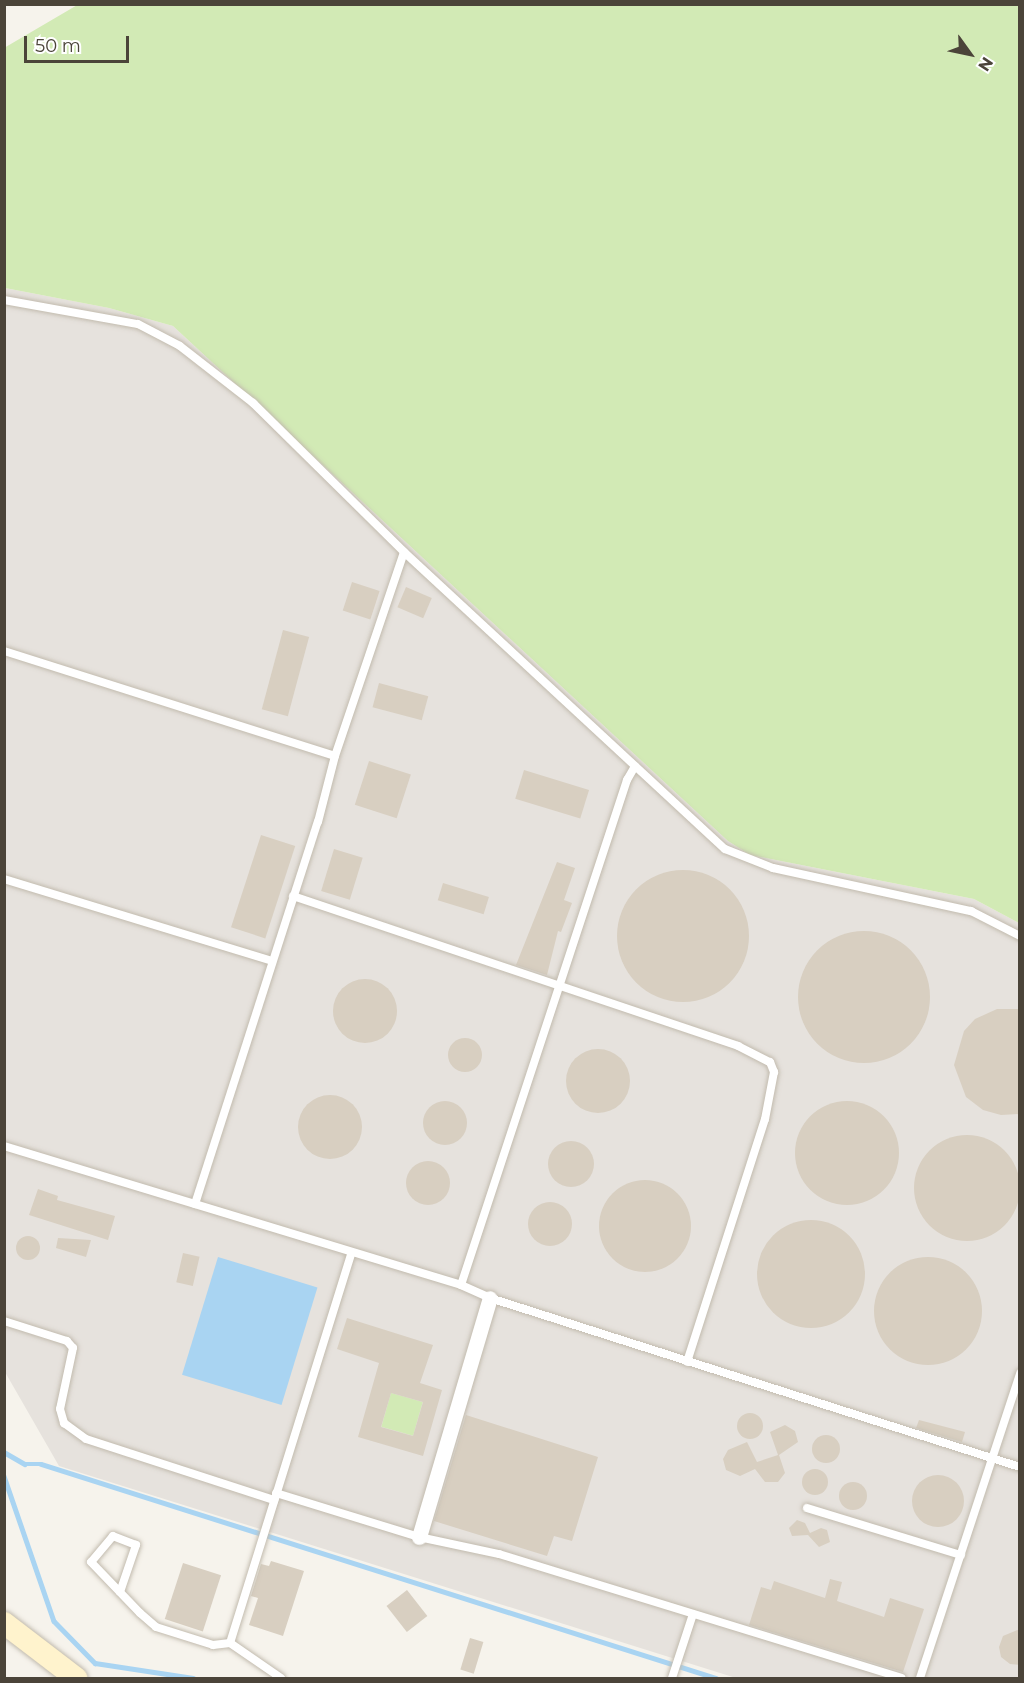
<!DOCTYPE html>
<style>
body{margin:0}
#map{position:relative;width:1024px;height:1683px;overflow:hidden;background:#f6f3ec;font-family:Montserrat,sans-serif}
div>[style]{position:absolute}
.industrial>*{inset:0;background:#e6e2dd}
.green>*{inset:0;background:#d2eab5;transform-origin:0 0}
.water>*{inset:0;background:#a9d4f2;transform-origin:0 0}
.stream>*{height:4.5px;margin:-2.25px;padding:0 2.25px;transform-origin:2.25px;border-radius:2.25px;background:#a9d4f2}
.building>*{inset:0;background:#d8cfc1;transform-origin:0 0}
.round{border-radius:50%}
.roads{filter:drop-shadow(0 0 2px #c2bbae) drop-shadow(0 0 2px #c2bbae)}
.service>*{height:8px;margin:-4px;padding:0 4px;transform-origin:4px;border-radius:4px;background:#fff}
.minor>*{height:15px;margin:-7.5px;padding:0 7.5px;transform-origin:7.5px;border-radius:7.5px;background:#fff}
.secondary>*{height:22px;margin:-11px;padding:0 11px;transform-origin:11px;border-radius:11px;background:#fff3cd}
span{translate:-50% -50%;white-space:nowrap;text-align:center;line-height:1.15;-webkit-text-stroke:5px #fff;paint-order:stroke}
.frame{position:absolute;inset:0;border:6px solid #4b4439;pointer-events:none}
.north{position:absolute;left:940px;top:24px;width:60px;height:60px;-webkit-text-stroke:4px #fff;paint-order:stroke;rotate:123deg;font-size:16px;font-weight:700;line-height:24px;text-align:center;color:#4b4439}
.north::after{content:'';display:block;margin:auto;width:21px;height:27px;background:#4b4439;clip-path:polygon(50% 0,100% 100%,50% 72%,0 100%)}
.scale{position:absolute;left:24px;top:36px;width:105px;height:27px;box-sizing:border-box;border:3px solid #4b4439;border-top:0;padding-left:8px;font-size:18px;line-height:21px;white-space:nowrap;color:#4b4439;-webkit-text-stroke:4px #fff;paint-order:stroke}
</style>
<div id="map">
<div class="industrial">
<div style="clip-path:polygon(5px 288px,109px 308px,173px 326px,728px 841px,750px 855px,974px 899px,1019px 923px,1019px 1678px,736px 1678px,59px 1466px,5px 1372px)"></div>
</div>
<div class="green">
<div style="clip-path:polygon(79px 4px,1019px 5px,1019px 923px,974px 899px,750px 855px,728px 841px,173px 326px,109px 308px,5px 288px,4px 48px)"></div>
<div style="left:391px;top:1393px;width:33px;height:35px;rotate:16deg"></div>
</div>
<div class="water">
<div style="left:218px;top:1257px;width:104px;height:123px;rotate:17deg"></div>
</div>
<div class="stream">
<div style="left:4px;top:1452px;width:24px;rotate:30deg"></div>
<div style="left:25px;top:1464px;width:16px"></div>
<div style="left:41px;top:1464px;width:708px;rotate:17.59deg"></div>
<div style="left:4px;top:1476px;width:153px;rotate:71deg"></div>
<div style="left:54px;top:1621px;width:59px;rotate:45.7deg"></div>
<div style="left:95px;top:1663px;width:99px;rotate:8.7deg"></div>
</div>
<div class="building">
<div style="left:352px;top:582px;width:29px;height:30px;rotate:18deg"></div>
<div style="left:406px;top:587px;width:28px;height:22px;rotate:23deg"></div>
<div style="left:283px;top:630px;width:27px;height:82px;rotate:15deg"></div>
<div style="left:379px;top:683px;width:51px;height:25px;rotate:15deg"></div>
<div style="left:369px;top:761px;width:44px;height:46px;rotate:18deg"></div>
<div style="left:524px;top:770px;width:68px;height:30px;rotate:17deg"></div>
<div style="left:261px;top:835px;width:36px;height:97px;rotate:18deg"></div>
<div style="left:334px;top:849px;width:30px;height:44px;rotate:17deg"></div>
<div style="clip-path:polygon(557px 862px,575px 868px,564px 900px,572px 903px,561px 932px,558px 931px,547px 975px,516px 965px)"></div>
<div class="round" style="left:617px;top:870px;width:132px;height:132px"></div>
<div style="left:443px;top:883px;width:48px;height:18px;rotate:17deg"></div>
<div class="round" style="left:798px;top:931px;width:132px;height:132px"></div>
<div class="round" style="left:333px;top:979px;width:64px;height:64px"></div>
<div style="clip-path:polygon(997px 1009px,1020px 1009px,1020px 1114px,1001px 1115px,983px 1110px,966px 1097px,954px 1065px,964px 1031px,975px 1019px)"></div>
<div class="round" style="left:448px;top:1038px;width:34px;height:34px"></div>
<div class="round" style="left:566px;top:1049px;width:64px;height:64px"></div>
<div class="round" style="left:298px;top:1095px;width:64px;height:64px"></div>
<div class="round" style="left:795px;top:1101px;width:104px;height:104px"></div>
<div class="round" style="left:423px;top:1101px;width:44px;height:44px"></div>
<div class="round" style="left:914px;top:1135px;width:106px;height:106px"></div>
<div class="round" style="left:548px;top:1141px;width:46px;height:46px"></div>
<div class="round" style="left:406px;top:1161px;width:44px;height:44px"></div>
<div class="round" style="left:599px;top:1180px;width:92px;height:92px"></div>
<div style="clip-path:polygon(38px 1189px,58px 1196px,57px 1200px,115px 1216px,108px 1240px,29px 1215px)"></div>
<div class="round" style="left:528px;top:1202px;width:44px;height:44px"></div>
<div class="round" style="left:757px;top:1220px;width:108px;height:108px"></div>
<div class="round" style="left:16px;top:1236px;width:24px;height:24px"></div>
<div style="clip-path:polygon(58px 1238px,91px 1240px,86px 1257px,56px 1248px)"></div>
<div style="left:183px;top:1253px;width:17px;height:30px;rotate:13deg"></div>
<div class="round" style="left:874px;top:1257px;width:108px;height:108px"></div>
<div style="clip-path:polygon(evenodd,347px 1318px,433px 1345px,420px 1383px,442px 1390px,423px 1456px,358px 1437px,379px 1363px,337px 1349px,347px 1318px,391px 1393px,423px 1402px,413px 1436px,381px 1427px,391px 1393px)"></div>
<div class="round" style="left:737px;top:1413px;width:26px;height:26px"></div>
<div style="clip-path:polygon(466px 1415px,598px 1457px,572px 1541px,554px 1536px,547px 1556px,434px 1521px)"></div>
<div style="clip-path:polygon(919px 1420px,965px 1432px,962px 1442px,916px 1428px)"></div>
<div style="clip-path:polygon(785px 1425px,795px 1431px,798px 1442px,779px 1455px,785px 1473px,778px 1482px,765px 1482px,755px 1469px,740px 1476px,726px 1470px,723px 1459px,728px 1450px,747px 1442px,757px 1462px,778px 1455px,770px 1432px)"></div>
<div class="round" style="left:812px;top:1435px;width:28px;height:28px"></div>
<div class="round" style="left:802px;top:1469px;width:26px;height:26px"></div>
<div class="round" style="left:912px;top:1475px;width:52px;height:52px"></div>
<div class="round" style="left:839px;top:1482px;width:28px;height:28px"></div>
<div style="clip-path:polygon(797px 1520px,805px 1523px,810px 1533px,821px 1528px,827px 1530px,830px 1542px,819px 1547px,808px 1535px,792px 1536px,789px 1528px)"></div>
<div style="clip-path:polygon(271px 1561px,304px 1571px,283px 1636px,249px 1625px,258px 1598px,251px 1596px,261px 1564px,269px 1566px)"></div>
<div style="left:183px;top:1563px;width:40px;height:59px;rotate:18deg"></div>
<div style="clip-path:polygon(830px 1579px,842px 1582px,837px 1601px,884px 1617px,890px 1598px,924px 1609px,903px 1672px,749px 1625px,761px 1587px,771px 1590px,774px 1581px,825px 1598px)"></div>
<div style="left:407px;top:1590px;width:33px;height:26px;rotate:52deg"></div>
<div style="clip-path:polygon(1020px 1629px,1020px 1665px,1010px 1664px,1001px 1657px,999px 1647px,1003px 1636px)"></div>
<div style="left:470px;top:1638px;width:14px;height:33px;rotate:17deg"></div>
</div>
<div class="roads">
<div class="service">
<div style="left:4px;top:300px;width:136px;rotate:10.2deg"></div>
<div style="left:138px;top:324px;width:47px;rotate:27.6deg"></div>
<div style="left:180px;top:346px;width:93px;rotate:38deg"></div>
<div style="left:253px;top:403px;width:212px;rotate:44.6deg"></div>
<div style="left:404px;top:552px;width:437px;rotate:42.8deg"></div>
<div style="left:725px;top:849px;width:52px;rotate:21.6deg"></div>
<div style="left:773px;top:868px;width:203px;rotate:12.3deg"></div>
<div style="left:971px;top:911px;width:55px;rotate:27deg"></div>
<div style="left:4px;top:651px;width:347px;rotate:17.6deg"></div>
<div style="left:4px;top:879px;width:280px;rotate:17deg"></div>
<div style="left:293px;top:896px;width:470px;rotate:18.6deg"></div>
<div style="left:738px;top:1046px;width:36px;rotate:27deg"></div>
<div style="left:770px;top:1062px;width:11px;rotate:68deg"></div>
<div style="left:774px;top:1072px;width:48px;rotate:100.8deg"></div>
<div style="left:765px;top:1119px;width:255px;rotate:107.8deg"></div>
<div style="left:4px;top:1146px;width:478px;rotate:16.9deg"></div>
<div style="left:461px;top:1285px;width:32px;rotate:24deg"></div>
<div style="left:490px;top:1298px;width:556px;rotate:17.69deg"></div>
<div style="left:195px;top:1204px;width:401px;rotate:-72.2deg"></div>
<div style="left:318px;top:822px;width:68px;rotate:-75.6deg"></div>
<div style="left:335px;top:756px;width:215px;rotate:-71.3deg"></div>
<div style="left:461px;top:1285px;width:532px;rotate:-71.8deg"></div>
<div style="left:627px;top:780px;width:16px;rotate:-60deg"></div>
<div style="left:4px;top:1321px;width:66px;rotate:17.6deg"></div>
<div style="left:67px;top:1341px;width:9px;rotate:49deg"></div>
<div style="left:73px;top:1348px;width:62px;rotate:102deg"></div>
<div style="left:60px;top:1409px;width:15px;rotate:74deg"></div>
<div style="left:64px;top:1423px;width:27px;rotate:36deg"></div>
<div style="left:86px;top:1439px;width:198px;rotate:18deg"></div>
<div style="left:276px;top:1493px;width:150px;rotate:17.1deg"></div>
<div style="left:419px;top:1537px;width:82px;rotate:12deg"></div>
<div style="left:499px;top:1554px;width:421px;rotate:17.1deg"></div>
<div style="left:807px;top:1508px;width:161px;rotate:17deg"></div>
<div style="left:120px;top:1592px;width:50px;rotate:-71.2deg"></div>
<div style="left:136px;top:1545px;width:25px;rotate:-159deg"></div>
<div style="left:113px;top:1536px;width:34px;rotate:130deg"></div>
<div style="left:91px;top:1562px;width:71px;rotate:46.1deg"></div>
<div style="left:140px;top:1613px;width:21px;rotate:41deg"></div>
<div style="left:156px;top:1627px;width:60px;rotate:17.5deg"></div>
<div style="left:213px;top:1645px;width:17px;rotate:-7deg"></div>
<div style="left:281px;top:1678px;width:62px;rotate:-145.5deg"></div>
<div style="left:230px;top:1643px;width:407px;rotate:-72.7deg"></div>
<div style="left:672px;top:1678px;width:67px;rotate:-71.8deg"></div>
<div style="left:920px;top:1678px;width:321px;rotate:-71.8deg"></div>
</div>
<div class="minor">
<div style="left:419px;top:1537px;width:249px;rotate:-73.5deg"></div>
</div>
<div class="secondary">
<div style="left:4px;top:1623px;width:91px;rotate:37.4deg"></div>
</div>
</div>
<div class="frame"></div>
<div class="north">N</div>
<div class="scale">50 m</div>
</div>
